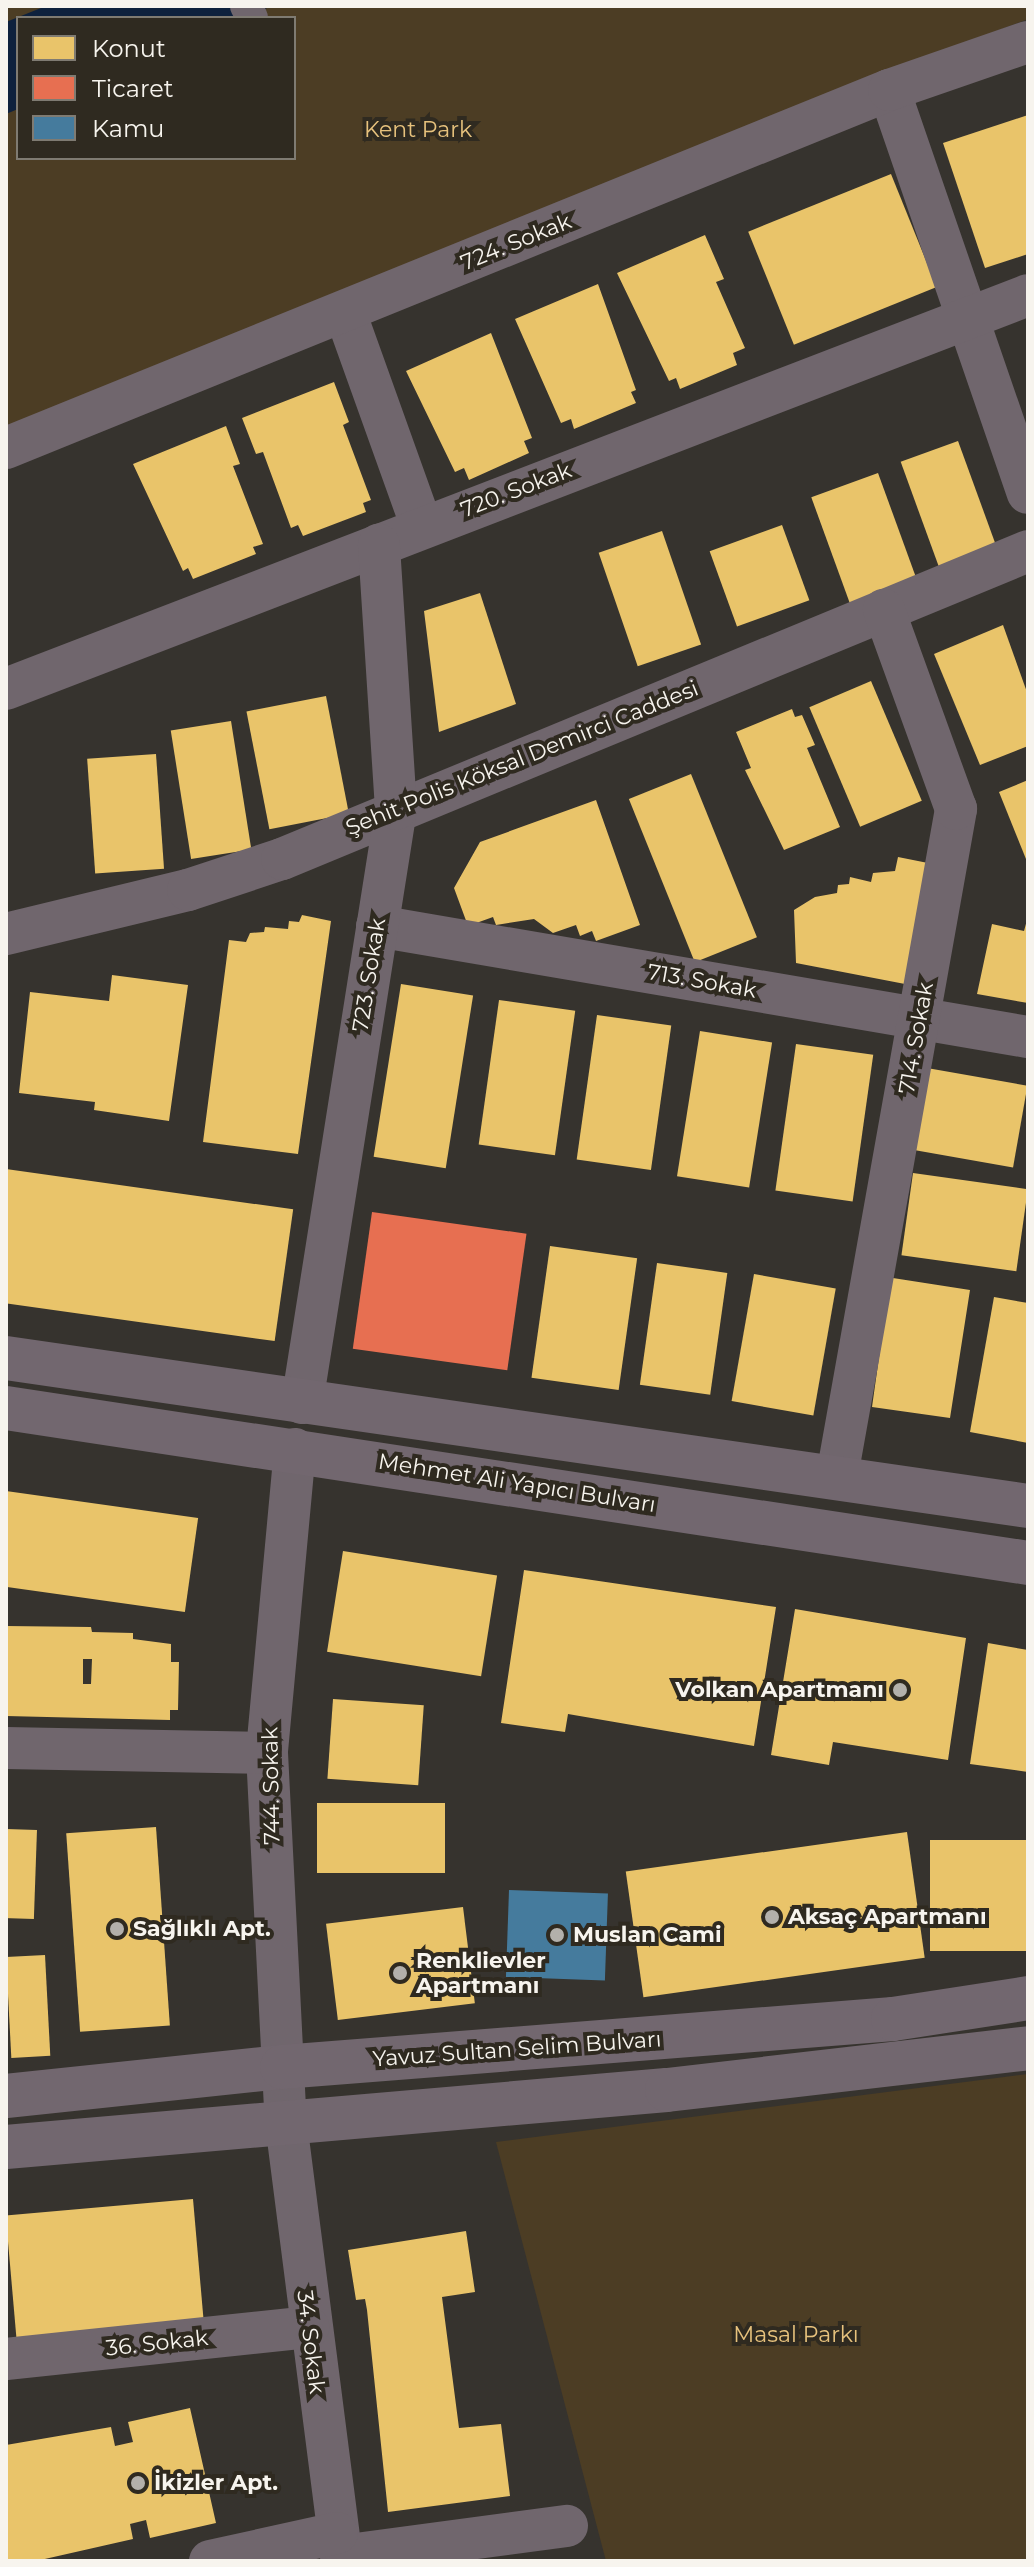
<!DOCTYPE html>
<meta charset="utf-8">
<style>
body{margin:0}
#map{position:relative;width:1034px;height:2567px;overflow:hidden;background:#36332e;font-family:Montserrat,sans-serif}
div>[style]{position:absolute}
.green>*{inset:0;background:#4c3d24}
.water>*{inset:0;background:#0e213d}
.homes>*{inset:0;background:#e9c46a;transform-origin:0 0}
.shops>*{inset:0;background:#e76f51;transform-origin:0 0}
.public>*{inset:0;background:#457b9d;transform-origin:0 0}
.pedestrian>*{height:32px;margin:-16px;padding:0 16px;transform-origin:16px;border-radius:16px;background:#70666d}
.minor>*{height:42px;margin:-21px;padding:0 21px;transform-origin:21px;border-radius:21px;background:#70666d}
.secondary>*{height:44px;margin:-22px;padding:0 22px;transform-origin:22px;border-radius:22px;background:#72676f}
.dots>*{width:22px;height:22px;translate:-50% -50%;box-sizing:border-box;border:4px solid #2f2a20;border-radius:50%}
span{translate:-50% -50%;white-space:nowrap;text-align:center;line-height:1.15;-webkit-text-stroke:8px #2f2a20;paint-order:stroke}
.park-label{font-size:22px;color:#e7c27d}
.street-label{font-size:22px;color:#f7f4ee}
.poi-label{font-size:22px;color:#f7f4ee;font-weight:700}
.right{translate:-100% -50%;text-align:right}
.left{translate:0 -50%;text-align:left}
.frame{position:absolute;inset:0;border:8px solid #f7f4ee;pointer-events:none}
.legend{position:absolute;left:16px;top:16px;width:280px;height:144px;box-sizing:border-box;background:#2f2a20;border:2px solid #7f7b72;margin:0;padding:10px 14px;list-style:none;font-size:24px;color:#f7f4ee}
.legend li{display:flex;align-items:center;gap:16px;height:40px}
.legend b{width:40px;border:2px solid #7f7b72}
</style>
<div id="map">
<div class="green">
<div style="clip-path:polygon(evenodd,6px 6px,1028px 6px,1028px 19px,706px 143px,6px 431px,6px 6px,18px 18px,294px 18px,294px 158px,18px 158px,18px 18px)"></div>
<div style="clip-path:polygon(1028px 2074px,1028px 2561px,606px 2561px,496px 2142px)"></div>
</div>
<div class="water">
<div style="clip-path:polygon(46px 6px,272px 6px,243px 18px,18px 18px,18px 109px,6px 114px,6px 22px)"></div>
</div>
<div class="homes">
<div style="clip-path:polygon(1028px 115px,1028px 254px,985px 268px,943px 143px)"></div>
<div style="left:891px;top:174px;width:122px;height:154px;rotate:68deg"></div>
<div style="clip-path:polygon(705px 235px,724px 279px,716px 282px,745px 348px,733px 353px,737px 365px,680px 389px,676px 378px,669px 381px,617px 273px)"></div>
<div style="clip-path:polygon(598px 284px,636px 390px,631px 392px,636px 403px,574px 429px,571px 419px,561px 423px,515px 319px)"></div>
<div style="clip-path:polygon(491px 333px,532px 438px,524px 441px,529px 453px,469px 480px,464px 468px,455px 472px,406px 371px)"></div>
<div style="clip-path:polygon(334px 382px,349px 422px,343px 425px,371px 500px,363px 503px,366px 512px,303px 536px,298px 525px,291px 528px,263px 452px,256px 454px,242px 418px)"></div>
<div style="clip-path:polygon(226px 426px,240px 464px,233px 466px,263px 544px,253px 547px,256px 554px,193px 579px,188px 568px,183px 571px,133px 464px)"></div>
<div style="left:958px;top:441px;width:117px;height:61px;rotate:70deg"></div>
<div style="left:878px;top:473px;width:113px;height:71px;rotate:70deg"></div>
<div style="left:782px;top:525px;width:80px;height:77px;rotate:70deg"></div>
<div style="left:662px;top:531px;width:120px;height:67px;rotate:71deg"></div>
<div style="clip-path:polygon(480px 593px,516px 704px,439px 732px,424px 611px)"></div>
<div style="clip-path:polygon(1003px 625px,1028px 695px,1028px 746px,980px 765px,934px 654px)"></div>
<div style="left:871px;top:681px;width:130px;height:67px;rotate:67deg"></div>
<div style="left:326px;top:696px;width:120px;height:81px;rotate:79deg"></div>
<div style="clip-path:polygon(792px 709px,795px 717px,802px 715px,815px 745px,807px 748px,840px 827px,784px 850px,745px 770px,751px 768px,736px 732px)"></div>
<div style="left:231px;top:721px;width:130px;height:61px;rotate:81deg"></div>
<div style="left:156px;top:754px;width:115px;height:69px;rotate:86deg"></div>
<div style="left:691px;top:774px;width:176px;height:67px;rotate:68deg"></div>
<div style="clip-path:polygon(1028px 780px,1028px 864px,999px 792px)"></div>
<div style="clip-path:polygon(596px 800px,640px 925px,596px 941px,592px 931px,580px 936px,576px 925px,553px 933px,534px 919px,496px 925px,493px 917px,468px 926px,454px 888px,480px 842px)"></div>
<div style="clip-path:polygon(898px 857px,928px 863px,905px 984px,796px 963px,794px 910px,815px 897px,837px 893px,838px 885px,849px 884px,850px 877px,871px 882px,873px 873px,895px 871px)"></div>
<div style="clip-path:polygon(302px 915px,331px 921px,298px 1154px,203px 1142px,229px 940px,246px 942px,250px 933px,264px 932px,265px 927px,288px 929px,289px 921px,299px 922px)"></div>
<div style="clip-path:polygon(1027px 920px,1028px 1003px,977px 994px,992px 924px,1024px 931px)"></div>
<div style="clip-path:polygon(112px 975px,188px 985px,169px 1121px,94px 1110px,95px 1102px,19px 1093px,30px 992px,109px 1001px)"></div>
<div style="left:401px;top:984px;width:73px;height:175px;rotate:9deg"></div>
<div style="left:499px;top:1000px;width:77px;height:146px;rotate:8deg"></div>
<div style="left:597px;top:1015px;width:75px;height:146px;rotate:8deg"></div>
<div style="left:700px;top:1031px;width:73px;height:147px;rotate:9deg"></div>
<div style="left:796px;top:1044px;width:78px;height:148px;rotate:8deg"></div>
<div style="left:927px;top:1068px;width:102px;height:83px;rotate:10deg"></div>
<div style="left:6px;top:1169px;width:290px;height:133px;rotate:8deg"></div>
<div style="left:913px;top:1173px;width:116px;height:83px;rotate:8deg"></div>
<div style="left:550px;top:1246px;width:88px;height:133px;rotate:8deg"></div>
<div style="left:657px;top:1263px;width:71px;height:123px;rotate:8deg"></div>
<div style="left:754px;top:1274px;width:83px;height:129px;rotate:10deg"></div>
<div style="clip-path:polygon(880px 1276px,970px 1290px,950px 1418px,872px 1407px,883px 1329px)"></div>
<div style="clip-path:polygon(994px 1297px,1028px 1303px,1028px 1443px,970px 1432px)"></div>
<div style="left:6px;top:1491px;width:194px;height:95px;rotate:8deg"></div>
<div style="left:343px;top:1551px;width:156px;height:102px;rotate:9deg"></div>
<div style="clip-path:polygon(524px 1570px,776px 1607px,754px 1746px,568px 1714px,565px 1732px,501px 1723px)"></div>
<div style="clip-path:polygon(795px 1609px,966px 1638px,948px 1760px,833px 1742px,829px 1765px,771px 1755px)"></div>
<div style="clip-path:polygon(evenodd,6px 1626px,91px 1627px,92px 1632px,133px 1633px,133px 1639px,171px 1644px,171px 1662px,179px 1662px,178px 1710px,170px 1710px,170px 1720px,6px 1716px,6px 1626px,83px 1659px,92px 1659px,91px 1684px,83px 1684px,83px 1659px)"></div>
<div style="clip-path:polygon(988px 1643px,1028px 1650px,1028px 1772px,970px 1764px)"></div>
<div style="left:333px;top:1699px;width:91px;height:80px;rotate:4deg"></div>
<div style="left:317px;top:1803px;width:128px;height:70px"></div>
<div style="left:156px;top:1827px;width:199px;height:90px;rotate:86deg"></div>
<div style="left:6px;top:1829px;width:31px;height:89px;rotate:2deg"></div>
<div style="left:907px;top:1832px;width:127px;height:284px;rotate:82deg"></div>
<div style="left:1028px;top:1840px;width:111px;height:98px;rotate:90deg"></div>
<div style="left:463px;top:1907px;width:97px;height:138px;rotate:83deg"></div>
<div style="left:45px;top:1955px;width:101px;height:39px;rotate:87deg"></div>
<div style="left:193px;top:2199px;width:126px;height:188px;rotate:85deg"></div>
<div style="clip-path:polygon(466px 2231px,475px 2292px,442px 2297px,459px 2428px,501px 2424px,510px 2496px,388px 2512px,367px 2310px,365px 2299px,356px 2300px,348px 2250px)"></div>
<div style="clip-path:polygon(190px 2408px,216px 2523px,150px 2538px,146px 2520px,130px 2524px,133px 2539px,36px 2561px,6px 2561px,6px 2445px,111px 2427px,115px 2446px,133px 2442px,128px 2422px)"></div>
</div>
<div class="shops">
<div style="left:372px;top:1212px;width:156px;height:138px;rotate:8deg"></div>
</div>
<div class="public">
<div style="left:509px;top:1890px;width:99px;height:87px;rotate:2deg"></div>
</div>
<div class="pedestrian">
<div style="left:246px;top:6px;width:13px;rotate:63deg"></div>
</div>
<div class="minor">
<div style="left:889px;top:90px;width:426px;rotate:71deg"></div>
<div style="left:345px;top:312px;width:228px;rotate:70.3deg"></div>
<div style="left:6px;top:448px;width:953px;rotate:-22.07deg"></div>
<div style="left:889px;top:90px;width:147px;rotate:-19.1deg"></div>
<div style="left:6px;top:689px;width:1095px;rotate:-21.08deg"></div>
<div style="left:377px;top:926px;width:660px;rotate:9.68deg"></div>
<div style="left:6px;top:934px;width:187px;rotate:-13.6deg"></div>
<div style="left:188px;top:890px;width:99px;rotate:-18.3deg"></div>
<div style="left:282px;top:859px;width:807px;rotate:-22.43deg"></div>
<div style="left:302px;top:1403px;width:601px;rotate:-81.01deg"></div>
<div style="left:396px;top:809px;width:265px;rotate:-93.7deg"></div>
<div style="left:295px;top:1449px;width:305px;rotate:95.3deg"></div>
<div style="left:267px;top:1753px;width:370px;rotate:87.1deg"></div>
<div style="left:286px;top:2123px;width:442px;rotate:82.7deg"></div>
<div style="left:837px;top:1476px;width:678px;rotate:-79.88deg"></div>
<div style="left:956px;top:809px;width:212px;rotate:-109.9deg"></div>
<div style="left:6px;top:1748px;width:261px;rotate:1.1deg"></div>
<div style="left:6px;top:2359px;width:304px;rotate:-6deg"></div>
<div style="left:341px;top:2556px;width:228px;rotate:-7.6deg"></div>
<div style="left:210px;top:2561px;width:130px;rotate:-12.4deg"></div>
</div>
<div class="secondary">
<div style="left:6px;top:1358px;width:1033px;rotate:8.24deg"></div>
<div style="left:6px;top:1408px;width:1034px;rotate:8.62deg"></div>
<div style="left:6px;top:2096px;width:278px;rotate:-6deg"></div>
<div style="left:282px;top:2067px;width:613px;rotate:-4.49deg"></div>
<div style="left:893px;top:2019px;width:137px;rotate:-8.8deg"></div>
<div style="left:6px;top:2147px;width:663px;rotate:-4.93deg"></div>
<div style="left:667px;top:2090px;width:363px;rotate:-6.6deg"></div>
</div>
<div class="dots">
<div style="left:900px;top:1690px;background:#b3b0ab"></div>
<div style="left:772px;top:1917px;background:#b3b0ab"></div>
<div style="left:117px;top:1929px;background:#b3b0ab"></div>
<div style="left:557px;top:1935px;background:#b3b0ab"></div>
<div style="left:400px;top:1973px;background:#b3b0ab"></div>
<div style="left:138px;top:2483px;background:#b3b0ab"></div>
</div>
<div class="park-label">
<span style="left:418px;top:130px">Kent Park</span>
<span style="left:796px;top:2335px">Masal Parkı</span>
</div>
<div class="street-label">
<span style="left:516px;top:242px;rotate:-22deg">724. Sokak</span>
<span style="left:516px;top:490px;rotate:-21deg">720. Sokak</span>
<span style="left:522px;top:758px;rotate:-22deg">Şehit Polis Köksal Demirci Caddesi</span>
<span style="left:369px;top:975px;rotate:-81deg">723. Sokak</span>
<span style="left:702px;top:981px;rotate:10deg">713. Sokak</span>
<span style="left:916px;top:1038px;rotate:-80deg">714. Sokak</span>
<span style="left:517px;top:1483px;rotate:9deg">Mehmet Ali Yapıcı Bulvarı</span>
<span style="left:271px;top:1786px;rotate:-91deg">744. Sokak</span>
<span style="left:517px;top:2049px;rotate:-4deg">Yavuz Sultan Selim Bulvarı</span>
<span style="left:311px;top:2342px;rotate:83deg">34. Sokak</span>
<span style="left:157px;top:2343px;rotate:-6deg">36. Sokak</span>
</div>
<div class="poi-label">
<span class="right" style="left:884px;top:1690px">Volkan Apartmanı</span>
<span class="left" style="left:788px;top:1917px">Aksaç Apartmanı</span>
<span class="left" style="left:133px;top:1929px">Sağlıklı Apt.</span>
<span class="left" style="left:573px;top:1935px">Muslan Cami</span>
<span class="left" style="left:416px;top:1973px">Renklievler<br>Apartmanı</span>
<span class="left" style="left:154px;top:2483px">İkizler Apt.</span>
</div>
<div class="frame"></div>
<ul class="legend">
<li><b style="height:22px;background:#e9c46a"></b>Konut</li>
<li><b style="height:22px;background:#e76f51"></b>Ticaret</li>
<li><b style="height:22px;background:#457b9d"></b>Kamu</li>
</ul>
</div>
